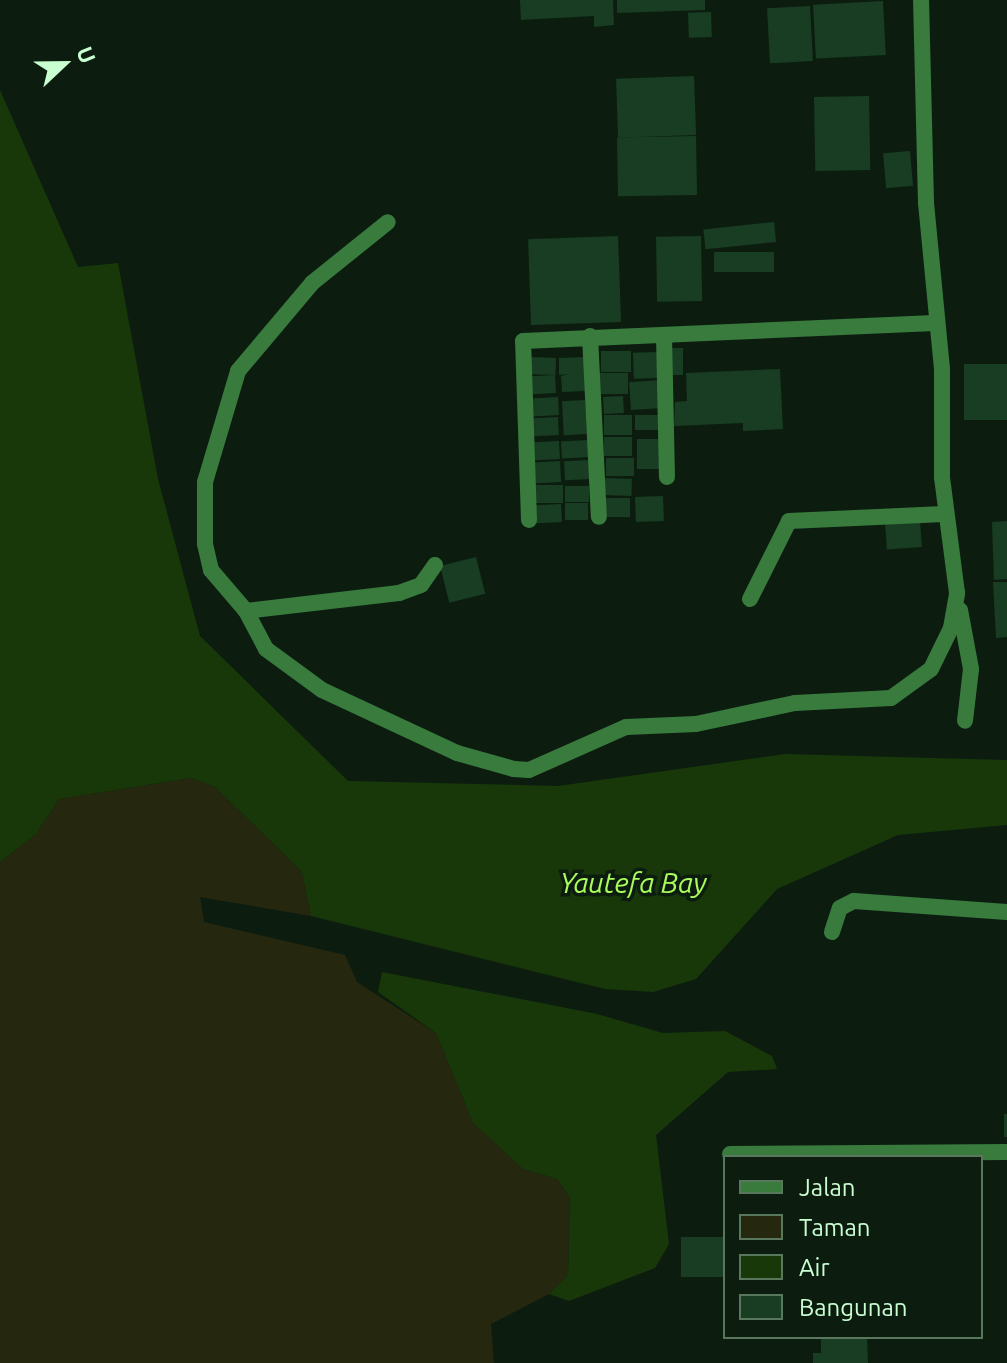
<!DOCTYPE html>
<style>
body{margin:0}
#map{position:relative;width:1007px;height:1363px;overflow:hidden;background:#0c1d10;font-family:Ubuntu,sans-serif}
div>[style]{position:absolute}
.green>*{inset:0;background:#26270f}
.water>*{inset:0;background:#183809}
.building>*{inset:0;background:#183d22;transform-origin:0 0}
.minor>*{height:16px;margin:-8px;padding:0 8px;transform-origin:8px;border-radius:8px;background:#387b3d}
span{translate:-50% -50%;white-space:nowrap;text-align:center;line-height:1.15;-webkit-text-stroke:7px #0c1d10;paint-order:stroke}
.water-label{font-size:28px;color:#a9fc59;font-style:italic}
.legend{position:absolute;left:723px;top:1155px;width:260px;height:184px;box-sizing:border-box;background:#0c1d10;border:2px solid #58775d;margin:0;padding:10px 14px;list-style:none;font-size:24px;color:#c9fed1}
.legend li{display:flex;align-items:center;gap:16px;height:40px}
.legend b{width:40px;border:2px solid #58775d}
.north{position:absolute;left:24px;top:24px;width:80px;height:80px;-webkit-text-stroke:6px #0c1d10;paint-order:stroke;rotate:68deg;font-size:22px;font-weight:700;line-height:32px;text-align:center;color:#c9fed1}
.north::after{content:'';display:block;margin:auto;width:28px;height:36px;background:#c9fed1;clip-path:polygon(50% 0,100% 100%,50% 72%,0 100%)}
</style>
<div id="map">
<div class="green">
<div style="clip-path:polygon(191px 778px,215px 787px,302px 872px,311px 916px,200px 897px,204px 922px,345px 955px,357px 982px,436px 1033px,473px 1123px,523px 1169px,557px 1179px,570px 1197px,568px 1275px,549px 1294px,491px 1324px,494px 1363px,0 1363px,0 862px,36px 834px,59px 799px)"></div>
</div>
<div class="water">
<div style="clip-path:polygon(0 90px,78px 267px,118px 263px,158px 479px,200px 636px,348px 781px,558px 786px,785px 754px,1007px 760px,1007px 825px,898px 835px,777px 889px,696px 979px,653px 992px,605px 989px,311px 916px,302px 872px,215px 787px,191px 778px,59px 799px,36px 834px,0 862px)"></div>
<div style="clip-path:polygon(382px 972px,597px 1014px,663px 1033px,725px 1031px,772px 1056px,777px 1069px,728px 1072px,656px 1135px,669px 1244px,655px 1268px,569px 1301px,549px 1294px,568px 1275px,570px 1197px,557px 1179px,523px 1169px,473px 1123px,436px 1033px,378px 992px)"></div>
</div>
<div class="building">
<div style="clip-path:polygon(520px 0,613px 0,614px 25px,594px 27px,594px 16px,521px 20px)"></div>
<div style="clip-path:polygon(617px 0,705px 0,705px 10px,617px 13px)"></div>
<div style="left:883px;top:1px;width:54px;height:70px;rotate:87deg"></div>
<div style="left:810px;top:6px;width:55px;height:43px;rotate:87deg"></div>
<div style="left:711px;top:12px;width:25px;height:23px;rotate:88deg"></div>
<div style="left:694px;top:76px;width:59px;height:78px;rotate:88deg"></div>
<div style="left:869px;top:96px;width:74px;height:55px;rotate:89deg"></div>
<div style="left:696px;top:136px;width:59px;height:79px;rotate:89deg"></div>
<div style="left:910px;top:151px;width:35px;height:27px;rotate:85deg"></div>
<div style="left:774px;top:222px;width:20px;height:71px;rotate:84deg"></div>
<div style="left:618px;top:236px;width:86px;height:90px;rotate:88deg"></div>
<div style="left:701px;top:236px;width:65px;height:45px;rotate:89deg"></div>
<div style="left:774px;top:252px;width:20px;height:60px;rotate:90deg"></div>
<div style="left:669px;top:348px;width:14px;height:27px"></div>
<div style="left:601px;top:351px;width:30px;height:21px"></div>
<div style="left:657px;top:352px;width:26px;height:24px;rotate:88deg"></div>
<div style="left:529px;top:357px;width:27px;height:17px;rotate:2deg"></div>
<div style="clip-path:polygon(584px 357px,585px 391px,562px 392px,561px 376px,569px 374px,559px 375px,559px 358px)"></div>
<div style="left:1007px;top:364px;width:56px;height:43px;rotate:90deg"></div>
<div style="clip-path:polygon(780px 369px,783px 429px,743px 431px,743px 423px,674px 426px,675px 402px,687px 401px,686px 373px)"></div>
<div style="left:599px;top:373px;width:29px;height:21px"></div>
<div style="left:555px;top:375px;width:18px;height:25px;rotate:87deg"></div>
<div style="left:660px;top:380px;width:28px;height:31px;rotate:86deg"></div>
<div style="left:623px;top:396px;width:17px;height:20px;rotate:87deg"></div>
<div style="left:558px;top:397px;width:18px;height:27px;rotate:87deg"></div>
<div style="left:585px;top:400px;width:34px;height:23px;rotate:87deg"></div>
<div style="left:632px;top:415px;width:20px;height:28px;rotate:90deg"></div>
<div style="left:635px;top:415px;width:24px;height:15px"></div>
<div style="left:558px;top:417px;width:18px;height:26px;rotate:87deg"></div>
<div style="left:632px;top:437px;width:19px;height:28px;rotate:90deg"></div>
<div style="left:637px;top:439px;width:22px;height:30px"></div>
<div style="left:589px;top:440px;width:17px;height:28px;rotate:87deg"></div>
<div style="left:559px;top:441px;width:18px;height:25px;rotate:87deg"></div>
<div style="left:634px;top:458px;width:18px;height:28px;rotate:90deg"></div>
<div style="left:590px;top:460px;width:19px;height:26px;rotate:87deg"></div>
<div style="left:560px;top:461px;width:21px;height:27px;rotate:87deg"></div>
<div style="left:605px;top:478px;width:27px;height:17px;rotate:2deg"></div>
<div style="left:535px;top:485px;width:28px;height:18px"></div>
<div style="left:565px;top:486px;width:24px;height:16px"></div>
<div style="left:663px;top:496px;width:25px;height:28px;rotate:88deg"></div>
<div style="left:606px;top:498px;width:24px;height:19px"></div>
<div style="left:588px;top:503px;width:17px;height:23px;rotate:90deg"></div>
<div style="left:561px;top:504px;width:18px;height:26px;rotate:87deg"></div>
<div style="left:920px;top:521px;width:26px;height:35px;rotate:86deg"></div>
<div style="clip-path:polygon(1007px 521px,1007px 579px,994px 580px,992px 522px)"></div>
<div style="left:476px;top:557px;width:38px;height:37px;rotate:76deg"></div>
<div style="clip-path:polygon(993px 582px,1007px 582px,1007px 637px,996px 638px)"></div>
<div style="left:1004px;top:1114px;width:3px;height:23px"></div>
<div style="left:725px;top:1237px;width:40px;height:44px;rotate:90deg"></div>
<div style="clip-path:polygon(821px 1337px,867px 1337px,868px 1363px,813px 1363px,813px 1353px,821px 1353px)"></div>
</div>
<div class="minor">
<div style="left:664px;top:335px;width:142px;rotate:88.8deg"></div>
<div style="left:590px;top:336px;width:181px;rotate:87.2deg"></div>
<div style="left:529px;top:520px;width:179px;rotate:-91.9deg"></div>
<div style="left:523px;top:341px;width:412px;rotate:-2.5deg"></div>
<div style="left:435px;top:565px;width:24px;rotate:125deg"></div>
<div style="left:421px;top:585px;width:23px;rotate:160deg"></div>
<div style="left:399px;top:593px;width:154px;rotate:173.3deg"></div>
<div style="left:246px;top:611px;width:43px;rotate:62.2deg"></div>
<div style="left:266px;top:649px;width:69px;rotate:36.2deg"></div>
<div style="left:322px;top:690px;width:149px;rotate:25deg"></div>
<div style="left:457px;top:753px;width:59px;rotate:15.7deg"></div>
<div style="left:514px;top:769px;width:15px;rotate:4deg"></div>
<div style="left:529px;top:770px;width:106px;rotate:-23.9deg"></div>
<div style="left:626px;top:727px;width:70px;rotate:-2.5deg"></div>
<div style="left:696px;top:724px;width:101px;rotate:-12deg"></div>
<div style="left:795px;top:703px;width:96px;rotate:-3deg"></div>
<div style="left:891px;top:698px;width:49px;rotate:-35.9deg"></div>
<div style="left:931px;top:669px;width:46px;rotate:-64deg"></div>
<div style="left:951px;top:628px;width:36px;rotate:-80deg"></div>
<div style="left:957px;top:593px;width:117px;rotate:-97.4deg"></div>
<div style="left:942px;top:477px;width:108px;rotate:-90deg"></div>
<div style="left:942px;top:369px;width:167px;rotate:-95.5deg"></div>
<div style="left:926px;top:203px;width:203px;rotate:-91.4deg"></div>
<div style="left:750px;top:599px;width:87px;rotate:-63.4deg"></div>
<div style="left:789px;top:521px;width:155px;rotate:-2.6deg"></div>
<div style="left:960px;top:610px;width:60px;rotate:79.4deg"></div>
<div style="left:971px;top:669px;width:52px;rotate:96.6deg"></div>
<div style="left:246px;top:611px;width:54px;rotate:-130.5deg"></div>
<div style="left:211px;top:570px;width:27px;rotate:-103deg"></div>
<div style="left:205px;top:544px;width:62px;rotate:-90deg"></div>
<div style="left:205px;top:482px;width:116px;rotate:-73.4deg"></div>
<div style="left:238px;top:371px;width:115px;rotate:-49.9deg"></div>
<div style="left:312px;top:283px;width:97px;rotate:-38.8deg"></div>
<div style="left:832px;top:932px;width:25px;rotate:-72deg"></div>
<div style="left:840px;top:908px;width:16px;rotate:-27deg"></div>
<div style="left:854px;top:901px;width:153px;rotate:4.1deg"></div>
<div style="left:730px;top:1154px;width:277px;rotate:-0.4deg"></div>
</div>
<div class="water-label">
<span style="left:633px;top:883px">Yautefa Bay</span>
</div>
<ul class="legend">
<li><b style="height:10px;background:#387b3d"></b>Jalan</li>
<li><b style="height:22px;background:#26270f"></b>Taman</li>
<li><b style="height:22px;background:#183809"></b>Air</li>
<li><b style="height:22px;background:#183d22"></b>Bangunan</li>
</ul>
<div class="north">U</div>
</div>
